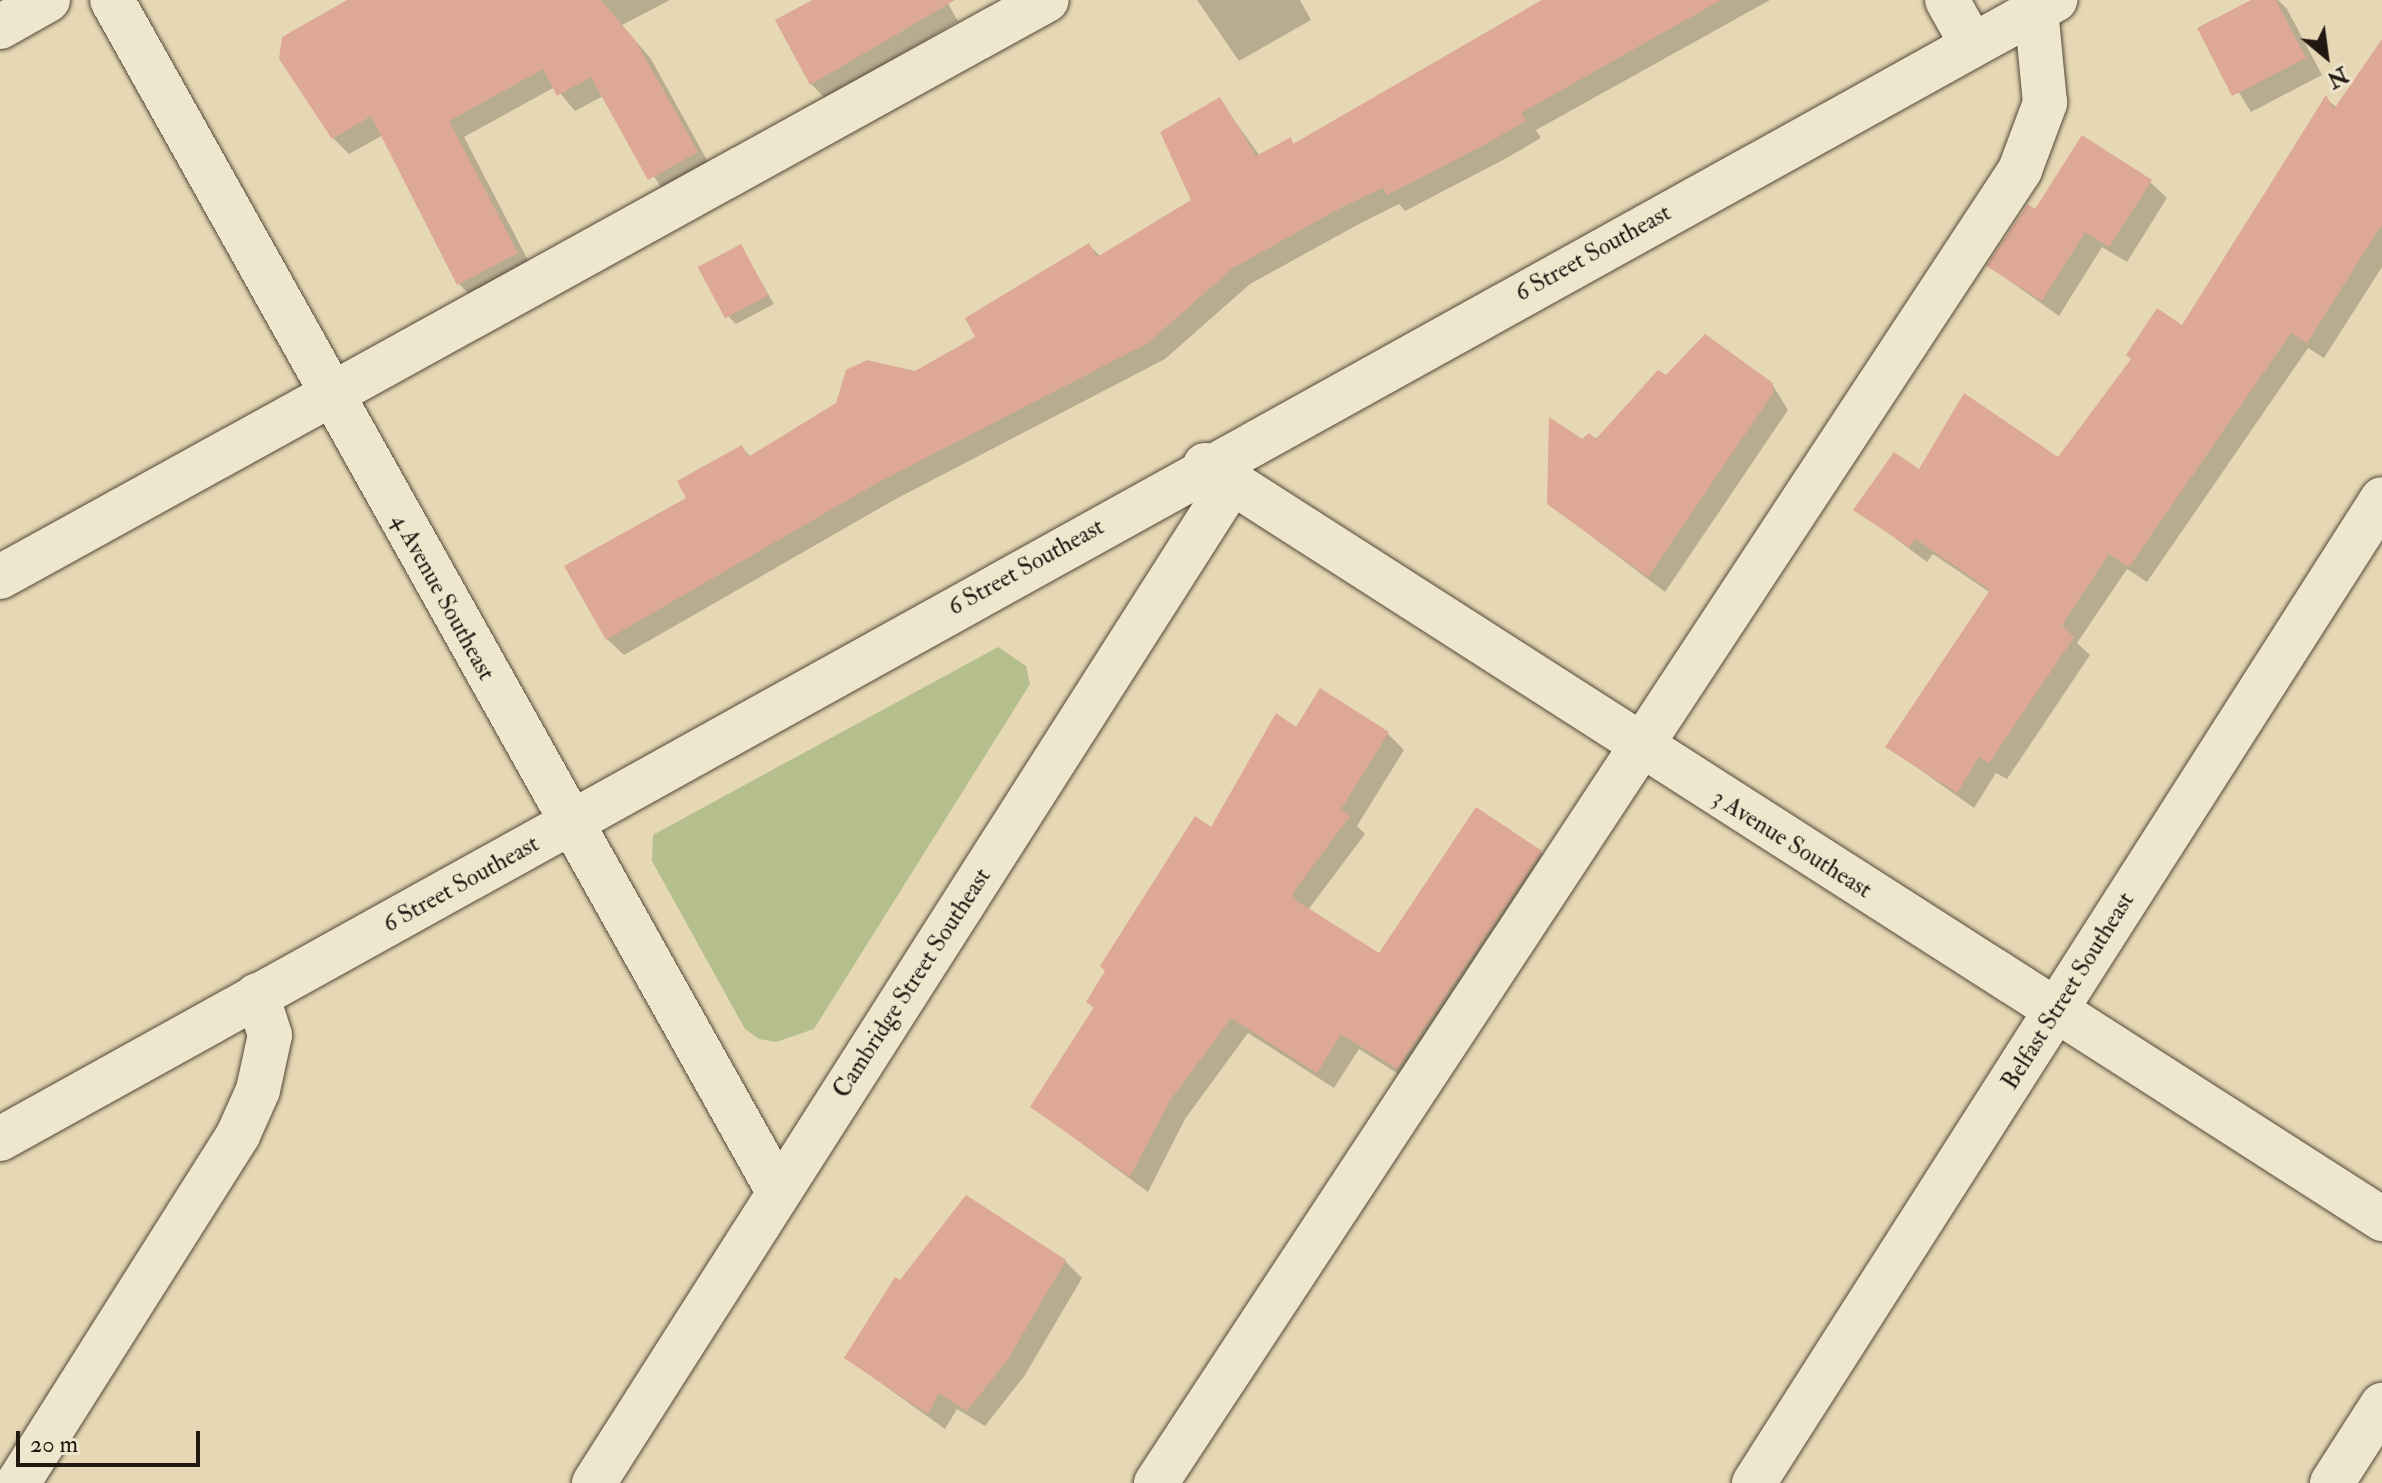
<!DOCTYPE html>
<style>
body{margin:0}
#map{position:relative;width:2382px;height:1483px;overflow:hidden;background:#e6d8b4;font-family:"IM FELL Double Pica",serif}
div>[style]{position:absolute}
.green>*{inset:0;background:#b4bf8d}
.shadow>*{inset:0;background:#0003}
.building>*{inset:0;background:#dda995;transform-origin:0 0}
.roads{filter:drop-shadow(0 0 2px #53483a) drop-shadow(0 0 2px #53483a)}
.minor>*{height:44px;margin:-22px;padding:0 22px;transform-origin:22px;border-radius:22px;background:#efe6ce}
span{translate:-50% -50%;white-space:nowrap;text-align:center;line-height:1.15;-webkit-text-stroke:7px #efe6ce;paint-order:stroke}
.street-label{font-size:24px;color:#221812}
.north{position:absolute;left:2286px;top:16px;width:80px;height:80px;-webkit-text-stroke:6px #efe6ce;paint-order:stroke;rotate:151deg;font-size:22px;font-weight:700;line-height:32px;text-align:center;color:#221812}
.north::after{content:'';display:block;margin:auto;width:28px;height:36px;background:#221812;clip-path:polygon(50% 0,100% 100%,50% 72%,0 100%)}
.scale{position:absolute;left:16px;top:1431px;width:184px;height:36px;box-sizing:border-box;border:4px solid #221812;border-top:0;padding-left:10px;font-size:24px;line-height:28px;white-space:nowrap;color:#221812;-webkit-text-stroke:6px #efe6ce;paint-order:stroke}
</style>
<div id="map">
<div class="green">
<div style="clip-path:polygon(998px 647px,1026px 666px,1030px 684px,814px 1029px,776px 1042px,759px 1039px,745px 1029px,652px 861px,653px 835px)"></div>
</div>
<div class="shadow">
<div style="clip-path:polygon(353px 0,670px 0,622px 25px,651px 59px,712px 169px,666px 195px,603px 96px,575px 111px,555px 87px,464px 137px,533px 270px,475px 300px,459px 284px,383px 135px,349px 154px,333px 138px)"></div>
<div style="clip-path:polygon(817px 0,946px 0,958px 21px,826px 99px,811px 84px)"></div>
<div style="clip-path:polygon(1197px 0,1300px 0,1311px 20px,1239px 61px)"></div>
<div style="clip-path:polygon(1542px 0,1770px 0,1536px 130px,1541px 138px,1503px 160px,1405px 211px,1399px 204px,1359px 224px,1250px 284px,1165px 359px,894px 500px,624px 655px,607px 639px,688px 499px,741px 447px,751px 457px,915px 374px,977px 338px,1089px 245px,1101px 257px,1193px 200px,1219px 99px,1260px 156px,1290px 140px,1295px 145px)"></div>
<div style="clip-path:polygon(2255px 0,2278px 0,2287px 9px,2322px 75px,2251px 112px,2200px 29px)"></div>
<div style="clip-path:polygon(2382px 42px,2382px 267px,2324px 358px,2308px 348px,2147px 582px,2127px 569px,2077px 643px,2090px 655px,2007px 779px,1996px 773px,1974px 808px,1888px 747px,1991px 593px,1933px 554px,1927px 562px,1856px 509px,1919px 472px,2058px 460px,2183px 328px,2326px 98px,2337px 108px)"></div>
<div style="clip-path:polygon(2150px 182px,2167px 198px,2127px 262px,2102px 247px,2059px 316px,1989px 266px,2036px 212px)"></div>
<div style="clip-path:polygon(741px 247px,774px 304px,736px 324px,728px 316px)"></div>
<div style="clip-path:polygon(1772px 384px,1788px 410px,1665px 592px,1549px 504px,1582px 442px)"></div>
<div style="clip-path:polygon(1297px 730px,1388px 734px,1404px 750px,1357px 826px,1365px 834px,1308px 910px,1380px 956px,1541px 852px,1558px 869px,1414px 1084px,1359px 1049px,1334px 1088px,1248px 1033px,1185px 1119px,1148px 1192px,1032px 1107px,1095px 1009px,1088px 1002px,1212px 830px)"></div>
<div style="clip-path:polygon(1065px 1261px,1082px 1278px,1025px 1375px,985px 1426px,957px 1409px,945px 1429px,846px 1358px,901px 1283px)"></div>
</div>
<div class="building">
<div style="clip-path:polygon(347px 0,601px 0,635px 40px,698px 152px,648px 180px,591px 77px,557px 96px,543px 69px,449px 121px,518px 253px,457px 285px,371px 116px,332px 139px,279px 59px,282px 37px)"></div>
<div style="clip-path:polygon(812px 0,955px 0,810px 85px,775px 20px)"></div>
<div style="clip-path:polygon(1542px 0,1721px 0,1521px 113px,1526px 121px,1486px 144px,1387px 195px,1383px 188px,1342px 207px,1233px 268px,1148px 343px,877px 483px,606px 640px,564px 566px,686px 498px,677px 481px,742px 445px,748px 457px,836px 403px,846px 370px,867px 360px,915px 371px,975px 337px,965px 318px,1089px 243px,1097px 257px,1191px 200px,1160px 132px,1220px 97px,1256px 156px,1291px 137px,1293px 144px)"></div>
<div style="clip-path:polygon(2251px 0,2276px 0,2306px 58px,2232px 96px,2197px 28px)"></div>
<div style="clip-path:polygon(2382px 39px,2382px 224px,2307px 343px,2291px 333px,2129px 567px,2109px 554px,2062px 625px,2074px 637px,1989px 763px,1979px 757px,1957px 793px,1885px 747px,1990px 590px,1916px 539px,1909px 547px,1853px 510px,1894px 452px,1919px 469px,1964px 393px,2058px 457px,2131px 359px,2126px 355px,2157px 308px,2182px 325px,2326px 95px,2334px 109px)"></div>
<div style="clip-path:polygon(2082px 135px,2152px 180px,2109px 247px,2085px 232px,2042px 301px,1986px 266px,2028px 204px,2035px 209px)"></div>
<div style="left:741px;top:244px;width:58px;height:49px;rotate:62deg"></div>
<div style="clip-path:polygon(1705px 334px,1773px 383px,1773px 393px,1648px 577px,1547px 504px,1549px 417px,1582px 439px,1589px 433px,1596px 439px,1658px 370px,1666px 375px)"></div>
<div style="clip-path:polygon(1320px 688px,1389px 732px,1341px 809px,1350px 816px,1292px 894px,1297px 901px,1379px 953px,1476px 807px,1542px 851px,1397px 1069px,1341px 1034px,1317px 1073px,1231px 1018px,1169px 1102px,1130px 1177px,1030px 1107px,1094px 1007px,1086px 1002px,1105px 971px,1100px 966px,1195px 816px,1211px 827px,1276px 713px,1296px 727px)"></div>
<div style="clip-path:polygon(966px 1195px,1066px 1260px,1008px 1359px,967px 1411px,939px 1393px,928px 1414px,844px 1358px,895px 1277px,900px 1280px)"></div>
</div>
<div class="roads">
<div class="minor">
<div style="left:112px;top:0;width:1365px;rotate:60.79deg"></div>
<div style="left:1947px;top:0;width:51px;rotate:60.9deg"></div>
<div style="left:0;top:27px;width:55px;rotate:-29.4deg"></div>
<div style="left:1205px;top:465px;width:1398px;rotate:32.64deg"></div>
<div style="left:0;top:577px;width:1195px;rotate:-28.86deg"></div>
<div style="left:0;top:1139px;width:2350px;rotate:-29deg"></div>
<div style="left:18px;top:1483px;width:412px;rotate:-57.7deg"></div>
<div style="left:238px;top:1135px;width:49px;rotate:-66deg"></div>
<div style="left:258px;top:1090px;width:56px;rotate:-77.7deg"></div>
<div style="left:270px;top:1035px;width:42px;rotate:-108deg"></div>
<div style="left:594px;top:1483px;width:1185px;rotate:-57.48deg"></div>
<div style="left:1156px;top:1483px;width:1572px;rotate:-56.65deg"></div>
<div style="left:2020px;top:170px;width:72px;rotate:-69.5deg"></div>
<div style="left:2045px;top:103px;width:93px;rotate:-95.5deg"></div>
<div style="left:1754px;top:1483px;width:1167px;rotate:-57.45deg"></div>
<div style="left:2332px;top:1483px;width:93px;rotate:-57.3deg"></div>
</div>
</div>
<div class="street-label">
<span style="left:1593px;top:253px;rotate:-29deg">6 Street Southeast</span>
<span style="left:1026px;top:567px;rotate:-29deg">6 Street Southeast</span>
<span style="left:443px;top:597px;rotate:61deg">4 Avenue Southeast</span>
<span style="left:1792px;top:844px;rotate:32deg">3 Avenue Southeast</span>
<span style="left:461px;top:884px;rotate:-29deg">6 Street Southeast</span>
<span style="left:912px;top:983px;rotate:-57deg">Cambridge Street Southeast</span>
<span style="left:2068px;top:991px;rotate:-58deg">Belfast Street Southeast</span>
</div>
<div class="north">N</div>
<div class="scale">20 m</div>
</div>
